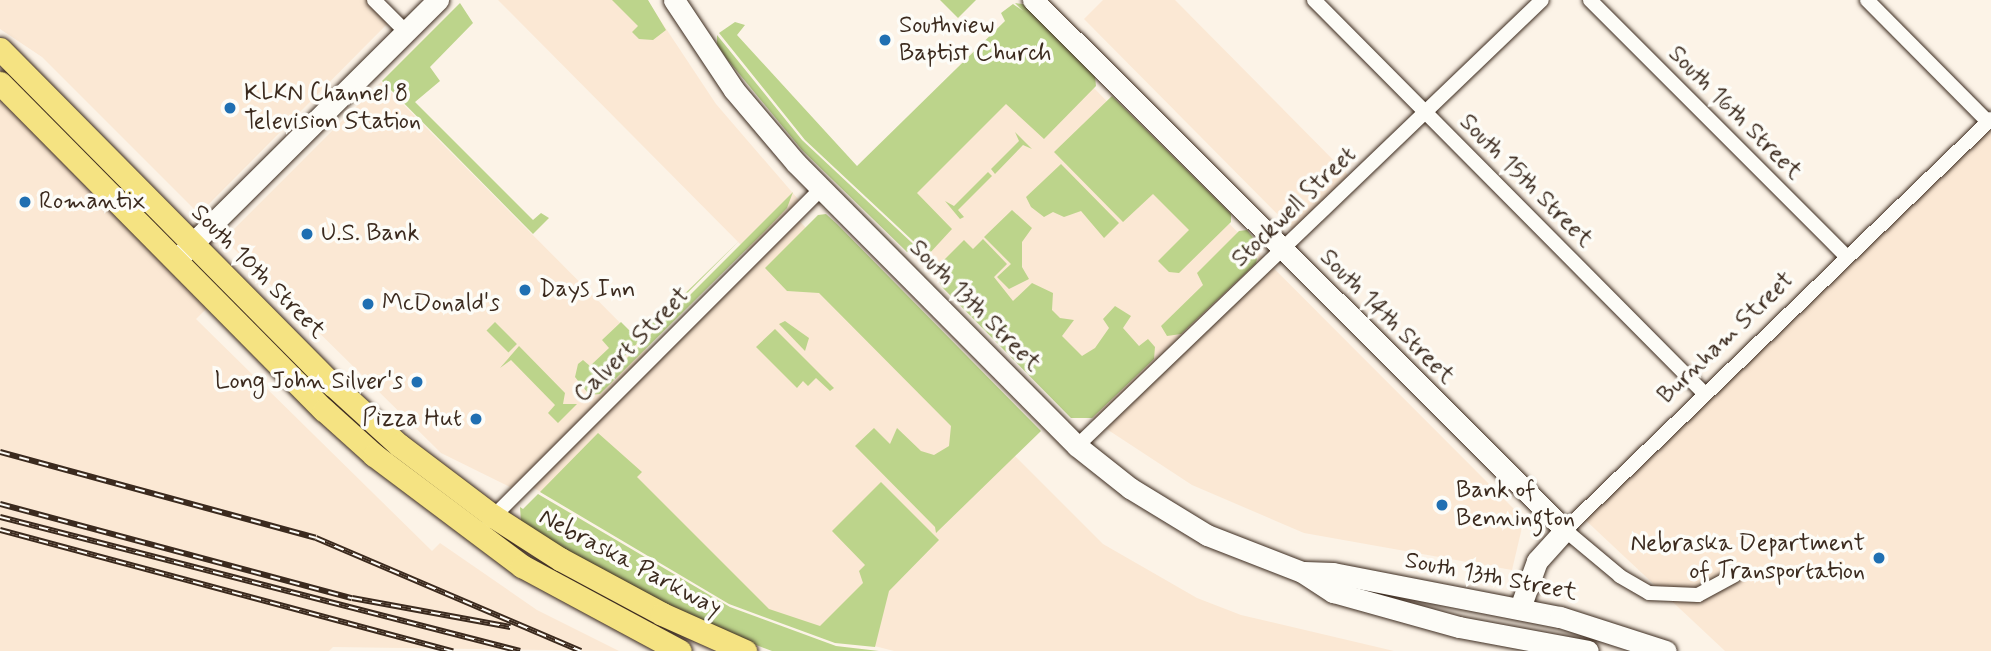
<!DOCTYPE html>
<style>
body{margin:0}
#map{position:relative;width:1991px;height:651px;overflow:hidden;background:#fcf3e7;font-family:Mynerve,sans-serif}
div>[style]{position:absolute}
.built>*{inset:0;background:#fbe8d4}
.green>*{inset:0;background:#bcd48b;transform-origin:0 0}
.roads{filter:drop-shadow(0 0 2px #3b2a1e) drop-shadow(0 0 2px #3b2a1e)}
.street>*{height:14px;margin:-7px;padding:0 7px;transform-origin:7px;border-radius:7px;background:#fdfcf7}
.secondary>*{height:21px;margin:-10.5px;padding:0 10.5px;transform-origin:10.5px;border-radius:10.5px;background:#fdfcf7}
.primary>*{height:23px;margin:-11.5px;padding:0 11.5px;transform-origin:11.5px;border-radius:11.5px;background:#f5e382}
.rail>*{height:6px;margin-top:-3px;transform-origin:0;background:repeating-linear-gradient(90deg,#fdfcf7 0 10px,#3b2a1e 0 20px);box-sizing:border-box;border-block:2px solid #3b2a1e}
.dots>*{width:19px;height:19px;translate:-50% -50%;box-sizing:border-box;border:4px solid #fdfcf7;border-radius:50%}
span{translate:-50% -50%;white-space:nowrap;text-align:center;line-height:1.15;-webkit-text-stroke:7px #fdfcf7;paint-order:stroke}
.poi-label{font-size:24px;color:#3b2a1e}
.left{translate:0 -50%;text-align:left}
.right{translate:-100% -50%;text-align:right}
.street-label{font-size:24px;color:#3b2a1e}
</style>
<div id="map">
<div class="built">
<div style="clip-path:polygon(0 0,374px 0,393px 18px,199px 214px,42px 57px,0 29px)"></div>
<div style="clip-path:polygon(498px 0,647px 0,716px 104px,804px 206px,795px 216px,1016px 457px,1103px 544px,1197px 598px,1241px 615px,1394px 651px,894px 651px,780px 622px,530px 486px,518px 491px,441px 453px,224px 239px,381px 82px,653px 356px,753px 257px)"></div>
<div style="clip-path:polygon(1103px 0,1175px 0,1354px 181px,1298px 235px,1084px 19px)"></div>
<div style="clip-path:polygon(1023px 17px,1524px 519px,1512px 570px,1304px 533px,1192px 485px,1099px 424px,856px 181px)"></div>
<div style="clip-path:polygon(0 99px,208px 307px,196px 319px,432px 551px,440px 543px,537px 610px,619px 651px,333px 647px,329px 651px,0 651px)"></div>
<div style="clip-path:polygon(1991px 119px,1991px 651px,1725px 651px,1580px 515px)"></div>
</div>
<div class="green">
<div style="clip-path:polygon(612px 0,648px 0,666px 30px,653px 40px,639px 39px,632px 32px,638px 26px)"></div>
<div style="clip-path:polygon(940px 0,976px 0,958px 18px)"></div>
<div style="clip-path:polygon(460px 3px,473px 23px,430px 67px,440px 81px,415px 102px,533px 220px,541px 213px,549px 218px,533px 234px,382px 81px)"></div>
<div style="clip-path:polygon(1015px 3px,1023px 4px,1095px 77px,1096px 86px,1044px 139px,1006px 104px,917px 193px,952px 229px,928px 255px,805px 140px,719px 33px,735px 22px,745px 25px,737px 35px,857px 166px,1005px 21px,1001px 13px,1013px 4px,1023px 11px)"></div>
<div style="clip-path:polygon(717px 35px,802px 140px,926px 256px,907px 252px,802px 150px,727px 59px,717px 44px)"></div>
<div style="clip-path:polygon(1112px 96px,1231px 214px,1231px 222px,1179px 273px,1169px 272px,1158px 261px,1189px 230px,1153px 194px,1123px 222px,1054px 152px)"></div>
<div style="clip-path:polygon(1015px 132px,1032px 149px,1023px 145px,995px 174px,991px 169px,1019px 141px)"></div>
<div style="clip-path:polygon(1061px 164px,1119px 223px,1104px 238px,1081px 211px,1064px 217px,1053px 212px,1044px 217px,1031px 207px,1026px 197px)"></div>
<div style="clip-path:polygon(988px 172px,992px 176px,958px 210px,964px 217px,960px 219px,945px 201px,954px 206px)"></div>
<div style="clip-path:polygon(793px 192px,787px 208px,764px 232px,600px 394px,590px 395px)"></div>
<div style="clip-path:polygon(1012px 210px,1032px 228px,1022px 242px,1022px 267px,1029px 279px,1009px 289px,997px 277px,1011px 264px,984px 237px)"></div>
<div style="clip-path:polygon(818px 215px,826px 214px,837px 224px,1041px 431px,936px 533px,935px 527px,855px 446px,874px 428px,890px 444px,897px 428px,921px 451px,934px 455px,949px 446px,951px 426px,819px 293px,787px 291px,765px 268px)"></div>
<div style="clip-path:polygon(1247px 230px,1260px 246px,1256px 263px,1181px 334px,1167px 336px,1161px 326px,1203px 285px,1197px 273px,1239px 231px)"></div>
<div style="clip-path:polygon(983px 239px,1007px 264px,994px 277px,1013px 301px,1032px 283px,1053px 293px,1052px 310px,1060px 318px,1074px 320px,1062px 336px,1082px 356px,1095px 348px,1109px 328px,1103px 319px,1115px 306px,1131px 316px,1123px 328px,1139px 346px,1148px 339px,1155px 347px,1154px 359px,1092px 418px,1071px 418px,941px 286px,937px 275px,942px 262px,964px 240px,973px 249px)"></div>
<div style="clip-path:polygon(739px 241px,588px 393px,587px 392px,575px 377px,578px 364px,583px 360px,590px 366px,609px 348px,602px 340px,621px 322px,635px 336px,665px 306px,669px 309px)"></div>
<div style="clip-path:polygon(785px 321px,809px 338px,805px 351px,779px 324px)"></div>
<div style="left:495px;top:322px;width:31px;height:12px;rotate:45deg"></div>
<div style="clip-path:polygon(775px 329px,834px 388px,830px 391px,816px 378px,808px 386px,803px 381px,797px 388px,756px 347px)"></div>
<div style="clip-path:polygon(519px 346px,565px 393px,563px 404px,577px 404px,558px 423px,548px 413px,555px 405px,511px 360px,500px 368px)"></div>
<div style="clip-path:polygon(598px 433px,642px 472px,637px 477px,769px 609px,820px 626px,863px 583px,859px 571px,865px 565px,832px 531px,881px 482px,939px 540px,889px 591px,875px 647px,835px 643px,729px 604px,540px 492px)"></div>
<div style="clip-path:polygon(538px 494px,730px 607px,836px 646px,879px 651px,772px 651px,727px 634px,607px 576px,521px 521px,520px 507px,523px 509px)"></div>
</div>
<div class="roads">
<div class="street">
<div style="left:374px;top:0;width:45px;rotate:45deg"></div>
<div style="left:1314px;top:0;width:555px;rotate:45.22deg"></div>
<div style="left:1590px;top:0;width:363px;rotate:45deg"></div>
<div style="left:1867px;top:0;width:172px;rotate:45.2deg"></div>
<div style="left:1077px;top:446px;width:644px;rotate:-43.81deg"></div>
<div style="left:489px;top:521px;width:471px;rotate:-45deg"></div>
<div style="left:1735px;top:575px;width:42px;rotate:151.6deg"></div>
<div style="left:1698px;top:595px;width:49px;rotate:-177.7deg"></div>
<div style="left:1649px;top:593px;width:34px;rotate:-150deg"></div>
<div style="left:1620px;top:576px;width:72px;rotate:-140.1deg"></div>
<div style="left:1565px;top:530px;width:592px;rotate:-43.97deg"></div>
</div>
<div class="secondary">
<div style="left:674px;top:0;width:108px;rotate:56.3deg"></div>
<div style="left:734px;top:90px;width:96px;rotate:49.7deg"></div>
<div style="left:796px;top:163px;width:399px;rotate:45.2deg"></div>
<div style="left:1077px;top:446px;width:68px;rotate:38.4deg"></div>
<div style="left:1130px;top:488px;width:90px;rotate:31.4deg"></div>
<div style="left:1207px;top:535px;width:102px;rotate:21.3deg"></div>
<div style="left:1302px;top:572px;width:37px;rotate:33deg"></div>
<div style="left:1333px;top:592px;width:131px;rotate:15.5deg"></div>
<div style="left:1459px;top:627px;width:131px;rotate:10.5deg"></div>
<div style="left:1033px;top:0;width:751px;rotate:44.89deg"></div>
<div style="left:1565px;top:530px;width:42px;rotate:132.1deg"></div>
<div style="left:1537px;top:561px;width:50px;rotate:109.9deg"></div>
<div style="left:182px;top:254px;width:361px;rotate:-44.8deg"></div>
<div style="left:1304px;top:572px;width:29px;rotate:2deg"></div>
<div style="left:1333px;top:573px;width:231px;rotate:11deg"></div>
<div style="left:1560px;top:617px;width:111px;rotate:17.8deg"></div>
</div>
<div class="primary">
<div style="left:0;top:49px;width:473px;rotate:45.3deg"></div>
<div style="left:333px;top:385px;width:89px;rotate:42.3deg"></div>
<div style="left:399px;top:445px;width:118px;rotate:37.1deg"></div>
<div style="left:493px;top:516px;width:80px;rotate:32.7deg"></div>
<div style="left:560px;top:559px;width:116px;rotate:28.3deg"></div>
<div style="left:662px;top:614px;width:91px;rotate:24deg"></div>
<div style="left:0;top:83px;width:460px;rotate:45.3deg"></div>
<div style="left:324px;top:410px;width:67px;rotate:42deg"></div>
<div style="left:374px;top:455px;width:185px;rotate:36.9deg"></div>
<div style="left:522px;top:566px;width:179px;rotate:28.3deg"></div>
</div>
</div>
<div class="rail">
<div style="left:0;top:452px;width:327px;rotate:15.2deg"></div>
<div style="left:316px;top:538px;width:288px;rotate:23.1deg"></div>
<div style="left:0;top:504px;width:364px;rotate:15deg"></div>
<div style="left:352px;top:598px;width:161px;rotate:10.4deg"></div>
<div style="left:0;top:517px;width:537px;rotate:14.45deg"></div>
<div style="left:0;top:530px;width:469px;rotate:15deg"></div>
</div>
<div class="dots">
<div style="left:885px;top:40px;background:#1f6fb2"></div>
<div style="left:230px;top:108px;background:#1f6fb2"></div>
<div style="left:25px;top:202px;background:#1f6fb2"></div>
<div style="left:307px;top:234px;background:#1f6fb2"></div>
<div style="left:525px;top:290px;background:#1f6fb2"></div>
<div style="left:368px;top:304px;background:#1f6fb2"></div>
<div style="left:417px;top:382px;background:#1f6fb2"></div>
<div style="left:476px;top:419px;background:#1f6fb2"></div>
<div style="left:1442px;top:505px;background:#1f6fb2"></div>
<div style="left:1879px;top:558px;background:#1f6fb2"></div>
</div>
<div class="poi-label">
<span class="left" style="left:899px;top:40px">Southview<br>Baptist Church</span>
<span class="left" style="left:244px;top:108px">KLKN Channel 8<br>Television Station</span>
<span class="left" style="left:39px;top:202px">Romantix</span>
<span class="left" style="left:321px;top:234px">U.S. Bank</span>
<span class="left" style="left:539px;top:290px">Days Inn</span>
<span class="left" style="left:382px;top:304px">McDonald's</span>
<span class="right" style="left:403px;top:382px">Long John Silver's</span>
<span class="right" style="left:462px;top:419px">Pizza Hut</span>
<span class="left" style="left:1456px;top:505px">Bank of<br>Bennington</span>
<span class="right" style="left:1865px;top:558px">Nebraska Department<br>of Transportation</span>
</div>
<div class="street-label">
<span style="left:1735px;top:113px;rotate:45deg">South 16th Street</span>
<span style="left:1526px;top:181px;rotate:45deg">South 15th Street</span>
<span style="left:1294px;top:207px;rotate:-44deg">Stockwell Street</span>
<span style="left:258px;top:272px;rotate:45deg">South 10th Street</span>
<span style="left:975px;top:306px;rotate:45deg">South 13th Street</span>
<span style="left:1387px;top:317px;rotate:45deg">South 14th Street</span>
<span style="left:1726px;top:338px;rotate:-44deg">Burnham Street</span>
<span style="left:632px;top:345px;rotate:-45deg">Calvert Street</span>
<span style="left:630px;top:563px;rotate:28deg">Nebraska Parkway</span>
<span style="left:1491px;top:577px;rotate:11deg">South 13th Street</span>
</div>
</div>
